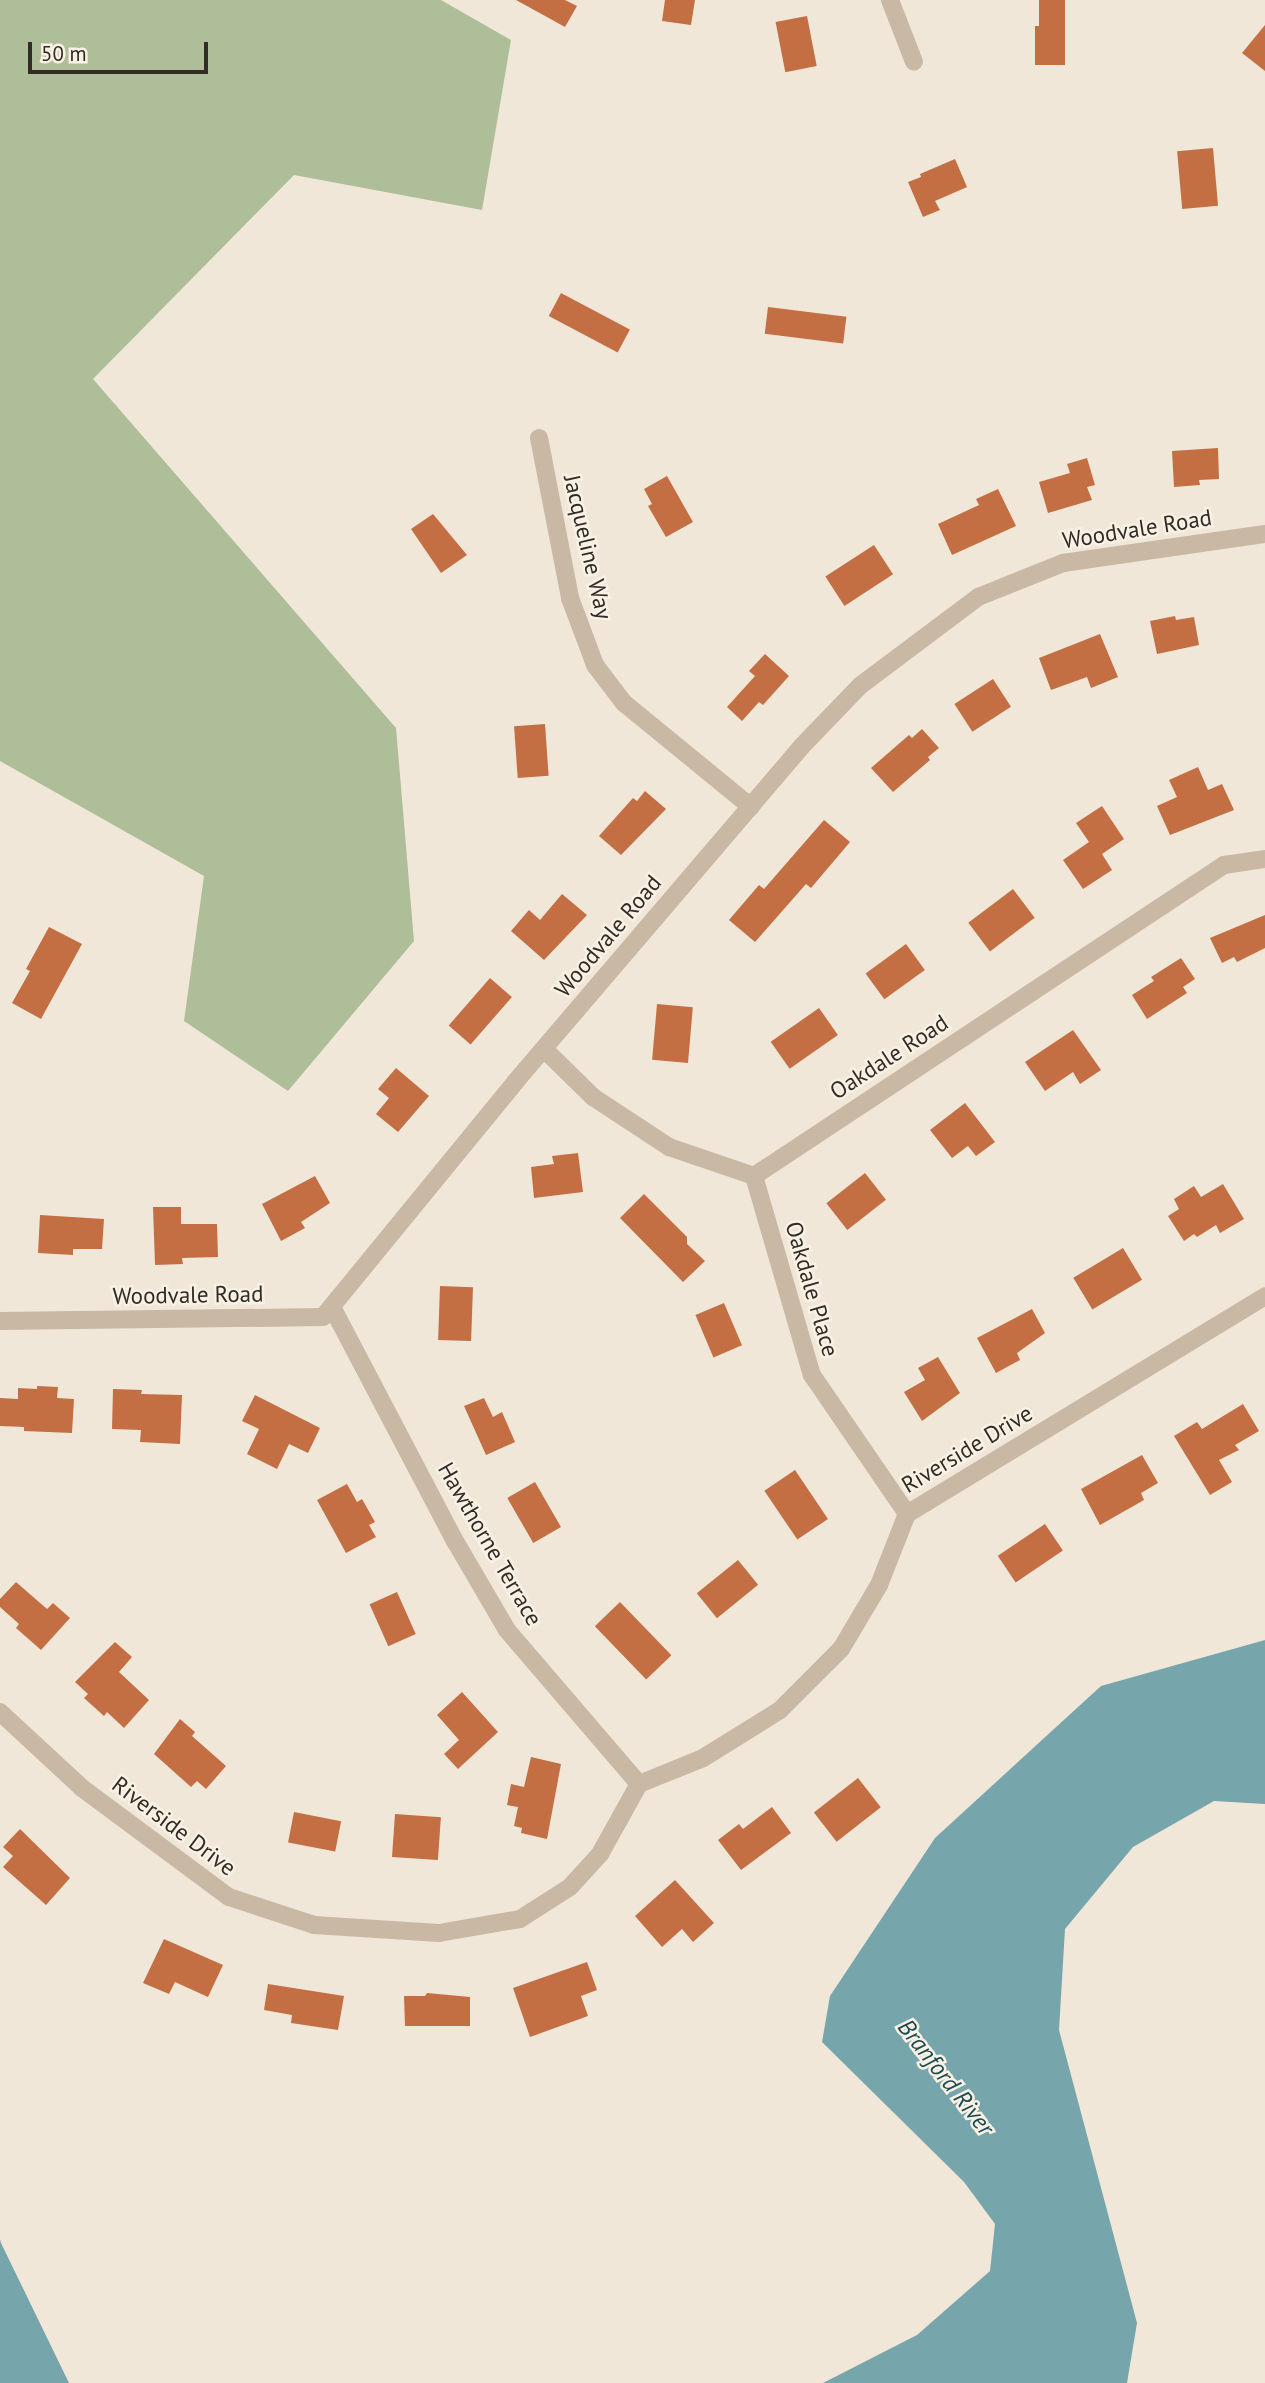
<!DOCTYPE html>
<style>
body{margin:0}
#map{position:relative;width:1265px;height:2383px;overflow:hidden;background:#f0e7d8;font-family:"PT Sans",sans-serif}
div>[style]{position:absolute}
.green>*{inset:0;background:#aebe98}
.water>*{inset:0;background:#77a5ac}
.building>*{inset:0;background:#c36f43;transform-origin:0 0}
.minor>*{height:18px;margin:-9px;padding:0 9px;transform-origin:9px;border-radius:9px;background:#c8b8a4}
span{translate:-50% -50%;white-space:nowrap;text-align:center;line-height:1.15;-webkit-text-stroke:5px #f8f1e4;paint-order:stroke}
.street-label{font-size:23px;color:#332b26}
.water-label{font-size:24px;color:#1c4a53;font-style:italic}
.scale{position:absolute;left:28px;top:42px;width:180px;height:32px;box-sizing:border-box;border:4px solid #332b26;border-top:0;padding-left:9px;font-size:21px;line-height:24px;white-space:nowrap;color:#332b26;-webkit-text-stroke:5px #f8f1e4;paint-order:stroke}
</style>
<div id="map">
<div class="green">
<div style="clip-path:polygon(0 0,441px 0,511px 40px,482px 210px,294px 175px,93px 379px,396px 728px,414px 941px,288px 1091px,184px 1021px,204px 876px,0 761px)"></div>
</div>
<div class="water">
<div style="clip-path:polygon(1265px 1640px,1265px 1804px,1214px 1801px,1133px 1847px,1065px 1929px,1059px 2030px,1137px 2323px,1127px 2383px,823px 2383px,917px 2335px,990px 2271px,995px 2224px,964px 2182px,822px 2042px,830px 1996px,935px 1838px,1101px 1686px)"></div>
<div style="clip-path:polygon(0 2239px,1px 2243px,69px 2383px,0 2383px)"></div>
</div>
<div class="building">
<div style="clip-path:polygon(516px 0,565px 0,577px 6px,565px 27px)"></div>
<div style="clip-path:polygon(665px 0,695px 0,691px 25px,662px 21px)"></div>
<div style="clip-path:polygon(1039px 0,1065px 0,1065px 65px,1035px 65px,1035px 26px,1039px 26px)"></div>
<div style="left:807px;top:16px;width:51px;height:32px;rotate:79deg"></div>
<div style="clip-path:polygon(1265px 25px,1265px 71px,1242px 53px)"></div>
<div style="left:1213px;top:148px;width:58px;height:36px;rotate:85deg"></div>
<div style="clip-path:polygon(955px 159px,967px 187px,935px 201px,940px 210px,923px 217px,908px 182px,921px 177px,920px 174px)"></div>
<div style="left:561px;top:293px;width:78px;height:26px;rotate:28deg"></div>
<div style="left:768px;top:307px;width:79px;height:27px;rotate:7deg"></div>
<div style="clip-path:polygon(1218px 448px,1219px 479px,1199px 480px,1200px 485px,1174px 487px,1172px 451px)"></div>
<div style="clip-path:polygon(1087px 458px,1095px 485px,1087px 487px,1092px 500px,1048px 513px,1039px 482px,1070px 473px,1067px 464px)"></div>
<div style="clip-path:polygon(667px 476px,693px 522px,666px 537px,648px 506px,652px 504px,644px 489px)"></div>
<div style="clip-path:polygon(998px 489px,1016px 526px,952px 555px,938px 524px,979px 505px,976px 499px)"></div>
<div style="clip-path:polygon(433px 514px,467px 555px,441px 573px,411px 529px)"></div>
<div style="left:874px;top:545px;width:35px;height:58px;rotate:57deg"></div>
<div style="clip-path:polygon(1175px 616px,1176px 620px,1194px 617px,1199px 645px,1157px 654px,1150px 621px)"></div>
<div style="clip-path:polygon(1100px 634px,1118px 677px,1091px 688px,1087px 677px,1051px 690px,1039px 658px)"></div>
<div style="clip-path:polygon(765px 654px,789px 676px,763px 705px,759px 702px,742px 721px,727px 707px,755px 676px,749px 671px)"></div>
<div style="left:993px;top:679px;width:33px;height:46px;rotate:57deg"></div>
<div style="left:545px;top:724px;width:52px;height:31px;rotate:86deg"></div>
<div style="clip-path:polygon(922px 729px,939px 748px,928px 757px,930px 760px,893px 792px,871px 768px,909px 735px,912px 738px)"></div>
<div style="clip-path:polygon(1198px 767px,1208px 790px,1222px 784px,1234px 810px,1170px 835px,1157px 806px,1177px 797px,1169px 780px)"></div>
<div style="clip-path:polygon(645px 791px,666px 809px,621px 855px,599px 836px,633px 798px,637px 801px)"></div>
<div style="clip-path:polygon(1102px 806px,1124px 839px,1102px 854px,1112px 870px,1083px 889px,1063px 860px,1089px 842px,1076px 823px)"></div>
<div style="clip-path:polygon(824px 820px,850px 842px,811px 888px,806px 884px,755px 942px,729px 920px,759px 885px,764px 889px)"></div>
<div style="left:1013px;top:889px;width:36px;height:56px;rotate:53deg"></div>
<div style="clip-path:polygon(562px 894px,587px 915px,544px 960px,511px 931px,529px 910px,540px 920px)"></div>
<div style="clip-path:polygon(1265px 915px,1265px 948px,1237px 962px,1234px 957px,1222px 963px,1210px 938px)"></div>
<div style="clip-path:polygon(49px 927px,82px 944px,41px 1019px,12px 1003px,30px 971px,26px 969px)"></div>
<div style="left:906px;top:944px;width:32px;height:50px;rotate:54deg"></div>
<div style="clip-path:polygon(1181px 958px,1195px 979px,1183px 987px,1187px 993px,1147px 1019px,1132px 995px,1154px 981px,1151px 977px)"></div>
<div style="left:490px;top:978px;width:29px;height:63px;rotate:41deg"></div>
<div style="left:657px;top:1004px;width:36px;height:56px;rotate:5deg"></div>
<div style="left:819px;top:1008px;width:33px;height:59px;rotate:55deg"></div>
<div style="clip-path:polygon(1073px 1030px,1101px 1070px,1080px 1084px,1073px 1072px,1045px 1091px,1025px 1062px)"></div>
<div style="clip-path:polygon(396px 1068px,429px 1096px,398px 1132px,376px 1114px,389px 1098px,378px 1089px)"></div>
<div style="clip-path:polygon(965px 1103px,995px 1142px,976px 1156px,968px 1146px,952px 1158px,930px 1130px)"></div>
<div style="clip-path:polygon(578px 1153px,583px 1192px,534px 1198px,531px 1167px,554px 1164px,552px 1156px)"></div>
<div style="left:865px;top:1173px;width:34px;height:49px;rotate:52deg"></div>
<div style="clip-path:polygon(315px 1176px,330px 1203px,301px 1222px,305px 1228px,281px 1241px,262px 1204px)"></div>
<div style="clip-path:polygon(1223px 1184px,1244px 1219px,1220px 1233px,1216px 1225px,1197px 1237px,1194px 1234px,1184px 1241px,1168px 1216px,1179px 1209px,1174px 1199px,1194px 1186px,1201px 1197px)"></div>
<div style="clip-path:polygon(644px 1194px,687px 1237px,687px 1244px,705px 1261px,683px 1282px,620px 1218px)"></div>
<div style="clip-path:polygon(153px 1207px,181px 1207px,181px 1224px,217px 1224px,218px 1257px,182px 1258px,183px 1264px,155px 1265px)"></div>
<div style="clip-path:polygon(40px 1215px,104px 1219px,102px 1249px,73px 1249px,73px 1255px,38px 1253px)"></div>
<div style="left:1123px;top:1248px;width:37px;height:58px;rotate:59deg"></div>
<div style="left:440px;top:1286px;width:33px;height:54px;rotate:2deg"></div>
<div style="left:724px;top:1303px;width:46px;height:31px;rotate:67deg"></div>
<div style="clip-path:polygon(1032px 1309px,1045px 1333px,1017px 1353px,1020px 1360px,996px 1373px,977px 1338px)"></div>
<div style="clip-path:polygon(938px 1357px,960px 1393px,922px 1421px,904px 1392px,925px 1380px,918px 1368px)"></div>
<div style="clip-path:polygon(37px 1386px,58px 1387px,57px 1398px,74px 1399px,72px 1433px,24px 1431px,24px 1427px,0 1426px,0 1398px,18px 1399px,18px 1388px,37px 1389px)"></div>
<div style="clip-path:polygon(113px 1389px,142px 1390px,141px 1394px,182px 1395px,180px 1444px,140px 1442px,141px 1430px,112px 1429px)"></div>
<div style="clip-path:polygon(255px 1395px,320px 1428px,308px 1453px,289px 1444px,277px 1469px,247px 1454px,259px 1429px,242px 1421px)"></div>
<div style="clip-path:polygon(484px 1398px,493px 1417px,502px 1412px,515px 1442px,486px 1455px,464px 1406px)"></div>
<div style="clip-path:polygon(1243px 1404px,1259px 1431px,1235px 1445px,1239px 1450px,1219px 1460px,1232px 1482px,1210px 1495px,1174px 1436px,1197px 1422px,1202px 1429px)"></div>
<div style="clip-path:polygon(1142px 1455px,1158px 1483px,1141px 1493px,1144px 1500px,1100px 1525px,1081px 1489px)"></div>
<div style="left:795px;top:1470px;width:59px;height:37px;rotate:56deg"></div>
<div style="left:535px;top:1482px;width:52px;height:32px;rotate:60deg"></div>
<div style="clip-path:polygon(347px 1484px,357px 1502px,362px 1499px,375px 1522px,369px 1525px,376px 1537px,346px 1553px,317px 1500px)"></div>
<div style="left:1045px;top:1524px;width:32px;height:57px;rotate:56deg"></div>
<div style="left:738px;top:1560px;width:32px;height:53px;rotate:51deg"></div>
<div style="clip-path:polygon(16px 1582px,47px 1609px,53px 1603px,70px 1618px,41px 1650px,16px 1628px,19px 1624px,0 1607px,0 1599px)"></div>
<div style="left:397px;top:1592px;width:46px;height:30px;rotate:66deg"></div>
<div style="left:620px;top:1602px;width:74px;height:35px;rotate:46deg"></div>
<div style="clip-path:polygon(115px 1642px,132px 1657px,119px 1672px,149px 1700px,124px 1728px,107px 1712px,104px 1716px,84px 1698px,88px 1694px,75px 1682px)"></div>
<div style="clip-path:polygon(462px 1692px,498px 1732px,458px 1769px,444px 1754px,459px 1740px,437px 1715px)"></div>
<div style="clip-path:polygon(180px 1719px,195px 1732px,192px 1736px,226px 1766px,206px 1789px,197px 1781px,191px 1787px,154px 1754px)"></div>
<div style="clip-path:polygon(531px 1757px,561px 1764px,547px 1839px,521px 1833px,522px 1828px,514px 1826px,518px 1807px,507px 1805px,511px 1784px,524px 1787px)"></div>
<div style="left:858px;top:1778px;width:37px;height:56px;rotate:52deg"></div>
<div style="clip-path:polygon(772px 1807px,791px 1833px,741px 1870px,718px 1840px,739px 1824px,743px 1829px)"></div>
<div style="left:294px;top:1812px;width:48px;height:31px;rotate:11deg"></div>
<div style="left:395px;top:1814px;width:46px;height:43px;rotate:4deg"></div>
<div style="clip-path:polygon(20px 1829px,70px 1878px,46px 1905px,3px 1867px,13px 1856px,3px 1847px)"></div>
<div style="clip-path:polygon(675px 1880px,714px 1923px,693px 1942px,682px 1929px,662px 1947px,635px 1916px)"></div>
<div style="clip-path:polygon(164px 1939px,223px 1965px,208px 1997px,175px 1982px,169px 1994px,143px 1983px)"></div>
<div style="clip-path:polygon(587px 1962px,597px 1990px,581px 1996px,588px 2016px,530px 2037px,513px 1988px)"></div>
<div style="clip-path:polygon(268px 1984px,344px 1996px,338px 2030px,291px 2023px,292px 2015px,264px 2010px)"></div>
<div style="clip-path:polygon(427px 1993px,470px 1997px,470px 2026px,405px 2026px,404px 1996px,425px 1996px)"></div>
</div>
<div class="minor">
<div style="left:890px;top:0;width:66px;rotate:68.8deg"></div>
<div style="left:539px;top:438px;width:163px;rotate:79deg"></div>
<div style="left:570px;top:598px;width:72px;rotate:69.5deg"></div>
<div style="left:595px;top:665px;width:48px;rotate:52.7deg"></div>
<div style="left:624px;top:703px;width:164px;rotate:39.3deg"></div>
<div style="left:544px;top:1049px;width:69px;rotate:44.4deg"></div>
<div style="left:593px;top:1097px;width:91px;rotate:33.3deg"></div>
<div style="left:669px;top:1147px;width:90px;rotate:18.8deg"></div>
<div style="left:754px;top:1176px;width:564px;rotate:-33.49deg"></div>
<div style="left:1224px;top:865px;width:41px;rotate:-8.3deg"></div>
<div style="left:754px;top:1176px;width:207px;rotate:73.8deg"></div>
<div style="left:812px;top:1375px;width:168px;rotate:55.6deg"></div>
<div style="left:332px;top:1307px;width:264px;rotate:62.3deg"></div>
<div style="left:455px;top:1541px;width:103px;rotate:59.7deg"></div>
<div style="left:507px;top:1630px;width:203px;rotate:49.4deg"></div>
<div style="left:0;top:1321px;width:323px;rotate:-0.7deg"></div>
<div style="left:323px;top:1317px;width:305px;rotate:-50.7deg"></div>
<div style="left:516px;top:1081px;width:440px;rotate:-49.5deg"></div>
<div style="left:802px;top:746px;width:85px;rotate:-46deg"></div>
<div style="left:861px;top:685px;width:146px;rotate:-36.9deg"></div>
<div style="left:978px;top:597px;width:92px;rotate:-21.8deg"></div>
<div style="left:1063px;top:563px;width:204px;rotate:-8.2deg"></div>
<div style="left:0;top:1712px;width:112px;rotate:42.8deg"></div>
<div style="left:82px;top:1788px;width:183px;rotate:36.6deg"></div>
<div style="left:229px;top:1897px;width:89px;rotate:18.2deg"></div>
<div style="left:314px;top:1925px;width:125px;rotate:3.7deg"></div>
<div style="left:439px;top:1933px;width:82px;rotate:-9.8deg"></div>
<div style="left:520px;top:1919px;width:59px;rotate:-32.6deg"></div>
<div style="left:570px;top:1887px;width:45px;rotate:-47.7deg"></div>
<div style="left:600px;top:1854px;width:80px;rotate:-60.9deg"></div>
<div style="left:639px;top:1784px;width:69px;rotate:-22.1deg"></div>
<div style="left:703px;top:1758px;width:91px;rotate:-31.9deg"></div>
<div style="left:780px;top:1710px;width:86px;rotate:-45deg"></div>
<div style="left:841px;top:1649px;width:74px;rotate:-59.3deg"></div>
<div style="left:879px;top:1585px;width:76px;rotate:-68.5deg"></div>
<div style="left:907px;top:1514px;width:419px;rotate:-31.3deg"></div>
</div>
<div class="street-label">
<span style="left:1137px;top:529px;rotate:-9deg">Woodvale Road</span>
<span style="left:588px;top:547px;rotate:77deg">Jacqueline Way</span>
<span style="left:608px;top:936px;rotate:-50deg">Woodvale Road</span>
<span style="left:889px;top:1057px;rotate:-33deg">Oakdale Road</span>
<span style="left:812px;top:1289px;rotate:74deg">Oakdale Place</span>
<span style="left:188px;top:1295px;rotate:-1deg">Woodvale Road</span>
<span style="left:967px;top:1449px;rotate:-31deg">Riverside Drive</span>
<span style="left:490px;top:1544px;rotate:60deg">Hawthorne Terrace</span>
<span style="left:174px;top:1826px;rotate:37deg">Riverside Drive</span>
</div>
<div class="water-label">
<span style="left:946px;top:2077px;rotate:52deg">Branford River</span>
</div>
<div class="scale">50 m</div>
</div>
